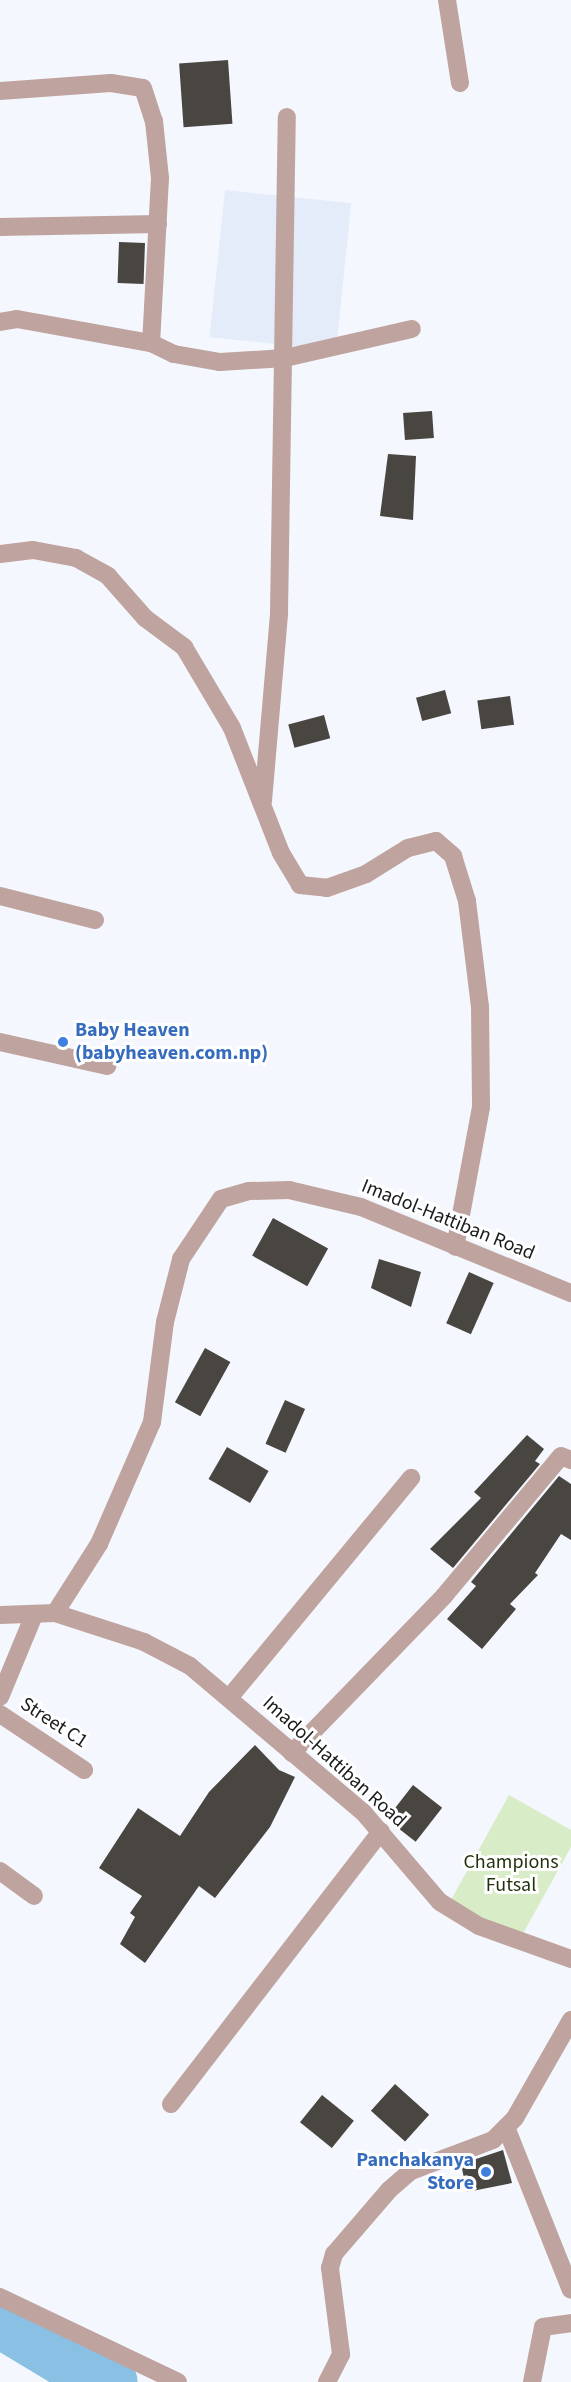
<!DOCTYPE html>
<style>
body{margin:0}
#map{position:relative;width:571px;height:2382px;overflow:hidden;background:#f4f7fd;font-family:"Source Sans 3",sans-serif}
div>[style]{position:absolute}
.built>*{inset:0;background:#e5ecf9;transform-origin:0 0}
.green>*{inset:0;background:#d8ecc7}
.river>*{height:52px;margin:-26px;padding:0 26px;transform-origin:26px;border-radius:26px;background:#89c0e3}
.building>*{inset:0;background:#494541;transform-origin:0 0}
.minor>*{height:18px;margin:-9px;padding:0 9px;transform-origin:9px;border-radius:9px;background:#bfa39e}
.dots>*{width:16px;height:16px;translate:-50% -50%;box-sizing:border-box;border:3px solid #fff;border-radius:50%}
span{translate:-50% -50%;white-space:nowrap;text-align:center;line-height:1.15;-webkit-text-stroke:6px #fff;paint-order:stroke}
.shop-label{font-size:20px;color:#366cbe;font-weight:700}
.left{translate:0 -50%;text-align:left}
.right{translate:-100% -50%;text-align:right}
.street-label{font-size:20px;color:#191b1c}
.park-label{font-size:20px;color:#1f310b}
</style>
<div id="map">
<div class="built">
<div style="left:225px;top:190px;width:127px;height:148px;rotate:6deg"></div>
</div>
<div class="green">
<div style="clip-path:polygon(509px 1795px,571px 1830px,571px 1847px,520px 1939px,451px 1900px)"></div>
</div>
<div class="river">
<div style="left:0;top:2322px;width:76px;rotate:31deg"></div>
<div style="left:65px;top:2361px;width:51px;rotate:24.1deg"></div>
</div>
<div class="building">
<div style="left:228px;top:60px;width:64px;height:49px;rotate:86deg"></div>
<div style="left:119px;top:242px;width:26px;height:41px;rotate:2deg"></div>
<div style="left:432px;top:411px;width:27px;height:29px;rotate:86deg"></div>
<div style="clip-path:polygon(388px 454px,416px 456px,413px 520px,380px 516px)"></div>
<div style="left:445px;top:690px;width:24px;height:30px;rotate:75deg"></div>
<div style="left:510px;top:696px;width:29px;height:33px;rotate:82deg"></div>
<div style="left:324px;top:715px;width:24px;height:37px;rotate:75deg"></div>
<div style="left:273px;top:1218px;width:63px;height:43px;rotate:29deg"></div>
<div style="clip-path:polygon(379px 1259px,421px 1272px,411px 1307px,371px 1288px)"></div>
<div style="left:469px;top:1272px;width:27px;height:56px;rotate:24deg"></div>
<div style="left:205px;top:1348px;width:29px;height:62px;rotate:29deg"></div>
<div style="left:285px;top:1400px;width:22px;height:48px;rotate:24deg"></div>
<div style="clip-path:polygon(527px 1435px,544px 1449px,535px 1461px,540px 1464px,453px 1568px,430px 1549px,481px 1498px,474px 1492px)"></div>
<div style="left:227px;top:1447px;width:48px;height:37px;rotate:30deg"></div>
<div style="clip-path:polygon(559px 1476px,571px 1484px,571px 1540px,561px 1534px,535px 1573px,538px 1575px,510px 1604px,516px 1609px,482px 1649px,447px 1619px,476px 1586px,471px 1582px)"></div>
<div style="clip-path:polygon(255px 1745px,279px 1770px,295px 1777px,270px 1827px,215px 1898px,199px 1886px,145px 1963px,120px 1944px,135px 1917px,130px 1913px,142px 1896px,99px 1868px,138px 1808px,180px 1836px,209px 1792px)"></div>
<div style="left:413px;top:1785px;width:37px;height:43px;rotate:38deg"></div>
<div style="left:395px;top:2084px;width:46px;height:36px;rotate:42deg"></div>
<div style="left:322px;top:2095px;width:41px;height:35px;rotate:39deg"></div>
<div style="clip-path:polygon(503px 2150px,512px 2183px,467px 2192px,461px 2164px)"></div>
</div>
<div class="minor">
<div style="left:447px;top:0;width:84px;rotate:81.1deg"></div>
<div style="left:0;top:91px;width:111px;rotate:-4.1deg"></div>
<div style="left:111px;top:83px;width:32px;rotate:9deg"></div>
<div style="left:143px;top:88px;width:35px;rotate:72deg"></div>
<div style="left:154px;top:121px;width:57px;rotate:84deg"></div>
<div style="left:160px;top:178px;width:165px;rotate:93.1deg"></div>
<div style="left:0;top:227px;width:158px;rotate:-1.1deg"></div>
<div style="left:0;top:322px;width:17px;rotate:-10deg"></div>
<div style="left:17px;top:319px;width:136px;rotate:10.2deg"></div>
<div style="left:151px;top:343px;width:25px;rotate:26deg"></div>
<div style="left:174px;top:354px;width:47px;rotate:9.9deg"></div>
<div style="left:220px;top:362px;width:65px;rotate:-3.5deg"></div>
<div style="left:285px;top:358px;width:130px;rotate:-12.9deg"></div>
<div style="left:0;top:554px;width:33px;rotate:-7deg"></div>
<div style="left:33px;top:550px;width:44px;rotate:10.5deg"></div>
<div style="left:76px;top:558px;width:37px;rotate:29deg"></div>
<div style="left:108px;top:576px;width:56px;rotate:48.6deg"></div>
<div style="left:145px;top:618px;width:49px;rotate:36.6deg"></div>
<div style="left:184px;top:647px;width:94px;rotate:59.3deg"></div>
<div style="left:232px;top:728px;width:134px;rotate:68.6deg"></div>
<div style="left:281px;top:853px;width:37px;rotate:59deg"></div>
<div style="left:300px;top:885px;width:27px;rotate:6deg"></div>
<div style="left:327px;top:888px;width:41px;rotate:-19.7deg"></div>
<div style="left:366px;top:874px;width:49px;rotate:-31.8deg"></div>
<div style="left:408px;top:848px;width:29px;rotate:-14deg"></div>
<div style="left:436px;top:841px;width:23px;rotate:41deg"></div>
<div style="left:453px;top:856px;width:47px;rotate:72.7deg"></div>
<div style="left:467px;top:901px;width:107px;rotate:83deg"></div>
<div style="left:480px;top:1007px;width:100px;rotate:89.4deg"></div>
<div style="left:481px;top:1107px;width:142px;rotate:100.5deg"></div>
<div style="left:263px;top:801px;width:189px;rotate:-85.1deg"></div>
<div style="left:279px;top:613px;width:496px;rotate:-89.1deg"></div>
<div style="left:0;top:896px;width:98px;rotate:14.2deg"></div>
<div style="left:0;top:1042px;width:110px;rotate:12.6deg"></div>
<div style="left:55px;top:1613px;width:94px;rotate:18deg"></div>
<div style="left:144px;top:1642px;width:52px;rotate:27.6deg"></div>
<div style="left:190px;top:1666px;width:226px;rotate:40.2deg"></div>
<div style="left:363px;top:1812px;width:118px;rotate:49.5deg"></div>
<div style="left:440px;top:1902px;width:46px;rotate:31.6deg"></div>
<div style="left:479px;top:1926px;width:98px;rotate:19.7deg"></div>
<div style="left:0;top:1615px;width:55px;rotate:-2.1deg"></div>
<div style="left:55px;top:1613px;width:82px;rotate:-57.5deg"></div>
<div style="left:99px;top:1544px;width:133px;rotate:-66.5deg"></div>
<div style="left:152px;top:1422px;width:101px;rotate:-82.6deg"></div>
<div style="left:165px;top:1322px;width:65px;rotate:-75.7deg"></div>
<div style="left:181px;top:1259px;width:72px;rotate:-56.3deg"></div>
<div style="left:221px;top:1199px;width:29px;rotate:-16deg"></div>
<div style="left:249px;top:1191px;width:40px;rotate:-1.4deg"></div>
<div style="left:289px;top:1190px;width:74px;rotate:13.3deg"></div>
<div style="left:361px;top:1207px;width:227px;rotate:22.3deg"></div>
<div style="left:0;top:1697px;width:89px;rotate:-67.5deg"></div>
<div style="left:229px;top:1698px;width:286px;rotate:-50.4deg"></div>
<div style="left:0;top:1714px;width:101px;rotate:33.7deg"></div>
<div style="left:292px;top:1753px;width:219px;rotate:-45.9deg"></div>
<div style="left:444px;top:1596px;width:182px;rotate:-50.1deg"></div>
<div style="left:561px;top:1456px;width:11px;rotate:22deg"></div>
<div style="left:0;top:1871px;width:42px;rotate:36.3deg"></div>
<div style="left:171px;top:2104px;width:344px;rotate:-52.4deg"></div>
<div style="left:506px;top:2127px;width:175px;rotate:68.3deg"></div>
<div style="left:0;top:2297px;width:197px;rotate:25.5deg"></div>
<div style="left:327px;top:2382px;width:31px;rotate:-63deg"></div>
<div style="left:341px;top:2354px;width:87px;rotate:-97.3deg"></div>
<div style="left:330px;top:2268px;width:15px;rotate:-74deg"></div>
<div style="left:334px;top:2254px;width:84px;rotate:-49.3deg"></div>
<div style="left:389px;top:2190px;width:29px;rotate:-41deg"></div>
<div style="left:411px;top:2171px;width:88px;rotate:-20.7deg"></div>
<div style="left:493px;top:2140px;width:31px;rotate:-45deg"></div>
<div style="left:515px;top:2118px;width:113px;rotate:-60.3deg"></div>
<div style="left:532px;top:2382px;width:56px;rotate:-78.7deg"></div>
<div style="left:543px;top:2327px;width:28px;rotate:-8deg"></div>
</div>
<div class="dots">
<div style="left:63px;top:1042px;background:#3f7fe0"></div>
<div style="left:486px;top:2172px;background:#3f7fe0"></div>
</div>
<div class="shop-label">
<span class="left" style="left:75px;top:1042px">Baby Heaven<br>(babyheaven.com.np)</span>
<span class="right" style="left:474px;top:2172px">Panchakanya<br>Store</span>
</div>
<div class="street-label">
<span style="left:448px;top:1220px;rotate:22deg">Imadol-Hattiban Road</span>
<span style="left:54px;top:1723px;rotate:33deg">Street C1</span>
<span style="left:334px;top:1762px;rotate:42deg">Imadol-Hattiban Road</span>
</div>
<div class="park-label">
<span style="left:511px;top:1874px">Champions<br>Futsal</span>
</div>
</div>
